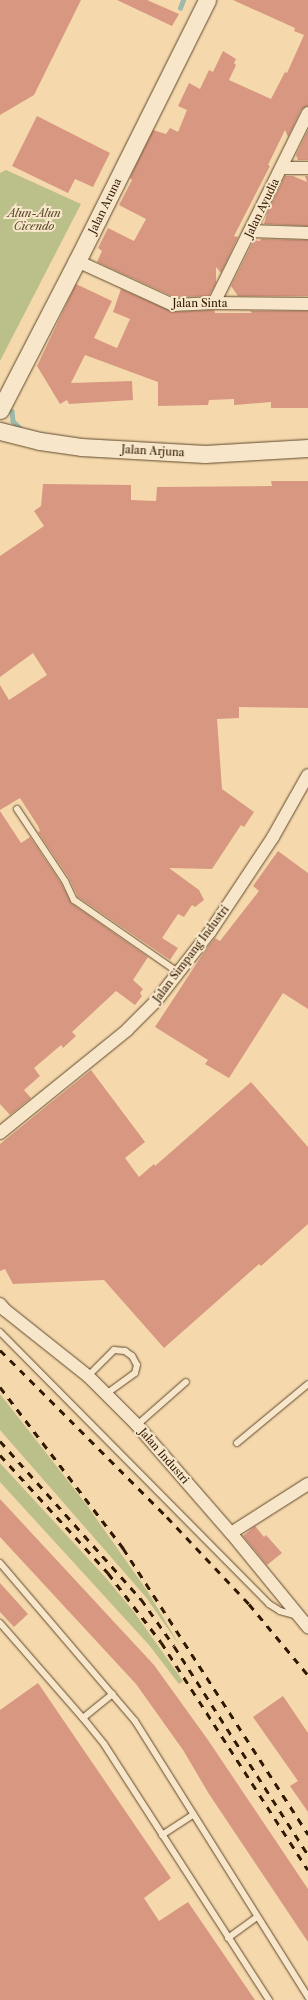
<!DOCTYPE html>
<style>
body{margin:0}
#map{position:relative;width:308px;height:2000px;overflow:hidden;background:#f5d9ad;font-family:"Libre Caslon Text",serif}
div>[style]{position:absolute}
.green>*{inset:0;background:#bbbf8a}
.stream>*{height:4.5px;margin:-2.25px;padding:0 2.25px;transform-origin:2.25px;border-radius:2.25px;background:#9cbaac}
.building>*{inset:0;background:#d89781}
.roads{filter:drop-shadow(0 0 1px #60492c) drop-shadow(0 0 1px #60492c)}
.lane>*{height:6px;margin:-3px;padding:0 3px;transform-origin:3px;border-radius:3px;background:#f8e6ca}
.street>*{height:12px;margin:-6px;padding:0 6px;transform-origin:6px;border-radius:6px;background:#f8e6ca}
.secondary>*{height:17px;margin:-8.5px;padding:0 8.5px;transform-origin:8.5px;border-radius:8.5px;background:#f8e6ca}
.rail>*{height:3px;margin-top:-1.5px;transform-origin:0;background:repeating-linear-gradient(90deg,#2f1901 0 7px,transparent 0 14px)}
span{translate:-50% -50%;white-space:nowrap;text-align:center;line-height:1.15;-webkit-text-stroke:4px #f8e6ca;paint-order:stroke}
.street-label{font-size:11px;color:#2f1901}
.park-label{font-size:11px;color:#594b2a;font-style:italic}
</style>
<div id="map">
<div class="green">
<div style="clip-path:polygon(6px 170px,81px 204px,0 361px,0 173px)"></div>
<div style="clip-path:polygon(0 1394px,86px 1504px,148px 1592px,180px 1646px,145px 1596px,0 1430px)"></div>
<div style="clip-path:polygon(0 1463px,106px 1578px,134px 1612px,183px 1681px,179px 1684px,149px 1645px,0 1482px)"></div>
</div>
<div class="stream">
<div style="left:180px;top:8px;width:9px;rotate:-69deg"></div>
<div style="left:12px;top:411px;width:10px;rotate:84deg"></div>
<div style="left:13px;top:421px;width:11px;rotate:45deg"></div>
</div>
<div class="building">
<div style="clip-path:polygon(0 0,81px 0,34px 95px,0 115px)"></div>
<div style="clip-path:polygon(117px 0,147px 0,179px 14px,172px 26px)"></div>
<div style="clip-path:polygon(233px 0,308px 0,308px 106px,301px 110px,288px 137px,285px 130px,268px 165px,270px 166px,234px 236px,238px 237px,221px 273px,216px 267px,216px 283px,209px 296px,174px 297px,97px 262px,102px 251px,98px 248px,108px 228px,134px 241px,146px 219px,119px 205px,132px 180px,130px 178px,133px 171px,153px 130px,166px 134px,170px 128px,178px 132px,187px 110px,178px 106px,189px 83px,200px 89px,209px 70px,213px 72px,223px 51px,236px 59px,234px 63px,236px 65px,229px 80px,271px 99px,285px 72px,287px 73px,304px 35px,294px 31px,295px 28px)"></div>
<div style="clip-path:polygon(37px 116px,110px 153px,93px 187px,75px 179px,68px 193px,12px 166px)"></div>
<div style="clip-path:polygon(308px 130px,308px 160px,298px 160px,296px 155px)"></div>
<div style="clip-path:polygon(285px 176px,293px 176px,307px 182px,305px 176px,308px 176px,308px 226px,264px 224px,267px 213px)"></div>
<div style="clip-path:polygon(261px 239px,308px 240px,308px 296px,238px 296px,231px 286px,254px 240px,260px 241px)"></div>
<div style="clip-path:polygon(76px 284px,112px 301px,94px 338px,117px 348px,130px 319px,113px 312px,121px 289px,173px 312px,214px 310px,215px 313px,252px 313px,250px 311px,308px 311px,308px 408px,271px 408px,271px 402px,234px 405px,234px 399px,209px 400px,208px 405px,158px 406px,158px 382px,85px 355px,71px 383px,132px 381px,133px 400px,69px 404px,67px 400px,60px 404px,37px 366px)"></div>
<div style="clip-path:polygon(271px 481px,308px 481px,308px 708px,239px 707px,239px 718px,217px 719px,222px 789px,254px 812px,244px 827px,241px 825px,212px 869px,169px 868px,199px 890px,204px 900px,195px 907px,192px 905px,184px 917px,178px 914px,162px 938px,178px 948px,170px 960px,78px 897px,69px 878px,38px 832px,40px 831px,38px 826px,20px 798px,0 810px,0 685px,9px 700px,47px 675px,33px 653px,0 677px,0 556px,44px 526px,34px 511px,41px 506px,43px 484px,131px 485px,131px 500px,156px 501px,157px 487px,272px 486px)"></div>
<div style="clip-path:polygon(0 811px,21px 843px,30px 837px,61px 883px,71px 903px,148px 957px,133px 980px,143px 989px,140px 993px,142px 996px,135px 1005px,116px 991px,72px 1032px,76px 1036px,63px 1048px,61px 1045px,34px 1068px,40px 1076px,24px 1090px,31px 1098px,10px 1115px,0 1104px)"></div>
<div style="clip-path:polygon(278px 851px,308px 873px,308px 1009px,283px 993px,229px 1078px,205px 1064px,208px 1060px,155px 1027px,204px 952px,215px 938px,220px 941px,259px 891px,253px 886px)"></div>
<div style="clip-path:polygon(91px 1070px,145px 1142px,125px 1158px,139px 1177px,154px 1164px,155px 1166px,251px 1082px,308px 1147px,308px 1224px,261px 1266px,259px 1264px,164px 1348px,104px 1280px,13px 1284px,5px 1269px,0 1271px,0 1144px)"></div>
<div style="clip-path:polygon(0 1499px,154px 1665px,208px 1740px,308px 1889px,308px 1942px,209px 1794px,183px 1750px,136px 1684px,0 1537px)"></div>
<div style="clip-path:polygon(255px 1526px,264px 1537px,266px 1535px,282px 1553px,267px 1565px,243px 1536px)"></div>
<div style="clip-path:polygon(0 1583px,28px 1614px,14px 1627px,0 1612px)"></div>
<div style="clip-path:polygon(38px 1683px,171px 1878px,144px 1898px,159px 1921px,188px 1902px,255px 2000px,0 2000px,0 1710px)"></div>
<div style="clip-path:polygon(283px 1696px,308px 1733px,308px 1812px,290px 1786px,298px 1781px,253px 1717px)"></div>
</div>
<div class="roads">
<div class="lane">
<div style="left:17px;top:809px;width:87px;rotate:56.3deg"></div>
<div style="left:65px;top:881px;width:21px;rotate:65deg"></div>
<div style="left:74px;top:900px;width:128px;rotate:34.8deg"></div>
<div style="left:0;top:1332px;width:383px;rotate:45.3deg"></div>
<div style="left:269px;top:1604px;width:13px;rotate:32deg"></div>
<div style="left:280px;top:1611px;width:18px;rotate:16deg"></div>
<div style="left:88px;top:1376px;width:37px;rotate:-45deg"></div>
<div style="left:114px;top:1350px;width:11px;rotate:5deg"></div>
<div style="left:125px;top:1351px;width:9px;rotate:36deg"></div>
<div style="left:132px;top:1356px;width:10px;rotate:61deg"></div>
<div style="left:137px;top:1365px;width:8px;rotate:104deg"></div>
<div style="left:135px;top:1373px;width:36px;rotate:144deg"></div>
<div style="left:137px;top:1425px;width:65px;rotate:-41.3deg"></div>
<div style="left:237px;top:1443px;width:92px;rotate:-39.7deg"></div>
<div style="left:0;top:1563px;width:208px;rotate:49.5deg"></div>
<div style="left:135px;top:1721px;width:326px;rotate:57.9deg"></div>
<div style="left:0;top:1623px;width:126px;rotate:48.9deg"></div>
<div style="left:83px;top:1718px;width:33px;rotate:51deg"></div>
<div style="left:104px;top:1744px;width:305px;rotate:57.2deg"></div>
<div style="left:83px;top:1718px;width:38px;rotate:-39deg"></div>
<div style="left:162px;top:1835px;width:37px;rotate:-33deg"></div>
<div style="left:228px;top:1938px;width:36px;rotate:-36deg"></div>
</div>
<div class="street">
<div style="left:281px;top:168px;width:27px"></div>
<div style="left:250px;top:231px;width:58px;rotate:2deg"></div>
<div style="left:77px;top:261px;width:106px;rotate:24.6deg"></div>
<div style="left:173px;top:305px;width:41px;rotate:-2.8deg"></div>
<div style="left:214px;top:303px;width:94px;rotate:0.6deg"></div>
<div style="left:214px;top:303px;width:212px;rotate:-63.7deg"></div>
<div style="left:0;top:1133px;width:164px;rotate:-39deg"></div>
<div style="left:127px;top:1030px;width:41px;rotate:-45deg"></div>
<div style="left:156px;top:1001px;width:88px;rotate:-52deg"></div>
<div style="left:210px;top:932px;width:114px;rotate:-56.4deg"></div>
<div style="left:273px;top:837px;width:71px;rotate:-60.6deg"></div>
<div style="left:0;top:1304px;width:8px;rotate:50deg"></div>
<div style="left:5px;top:1310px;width:106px;rotate:38.5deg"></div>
<div style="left:88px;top:1376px;width:69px;rotate:45deg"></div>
<div style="left:137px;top:1425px;width:143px;rotate:49deg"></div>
<div style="left:231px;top:1533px;width:122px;rotate:50.7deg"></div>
<div style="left:231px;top:1533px;width:91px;rotate:-32.5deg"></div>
</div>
<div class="secondary">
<div style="left:0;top:410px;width:168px;rotate:-62.7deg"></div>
<div style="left:77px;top:261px;width:292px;rotate:-63.5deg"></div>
<div style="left:0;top:431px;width:41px;rotate:14deg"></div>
<div style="left:40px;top:441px;width:41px;rotate:8.3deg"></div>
<div style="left:81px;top:447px;width:124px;rotate:3.2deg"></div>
<div style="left:205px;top:454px;width:103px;rotate:-3.3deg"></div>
</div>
</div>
<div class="rail">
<div style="left:0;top:1350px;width:236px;rotate:45deg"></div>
<div style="left:167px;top:1517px;width:120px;rotate:46.7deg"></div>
<div style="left:249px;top:1604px;width:92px;rotate:50.3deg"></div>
<div style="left:0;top:1387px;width:203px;rotate:52.6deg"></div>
<div style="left:123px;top:1548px;width:341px;rotate:57.1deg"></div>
<div style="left:0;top:1441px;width:212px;rotate:48.3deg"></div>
<div style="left:141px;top:1599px;width:57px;rotate:54.9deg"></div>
<div style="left:174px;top:1646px;width:248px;rotate:57.3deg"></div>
<div style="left:0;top:1455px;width:160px;rotate:47.5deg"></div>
<div style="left:108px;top:1573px;width:87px;rotate:52.5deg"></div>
<div style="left:161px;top:1642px;width:271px;rotate:57.2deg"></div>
</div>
<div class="street-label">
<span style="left:105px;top:206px;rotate:-64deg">Jalan Aruna</span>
<span style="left:262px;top:208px;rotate:-64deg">Jalan Ayudia</span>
<span style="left:200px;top:303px">Jalan Sinta</span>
<span style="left:153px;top:451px;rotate:3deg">Jalan Arjuna</span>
<span style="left:191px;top:954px;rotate:-53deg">Jalan Simpang Industri</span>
<span style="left:164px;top:1456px;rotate:49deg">Jalan Industri</span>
</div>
<div class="park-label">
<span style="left:34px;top:220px">Alun-Alun<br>Cicendo</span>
</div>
</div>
